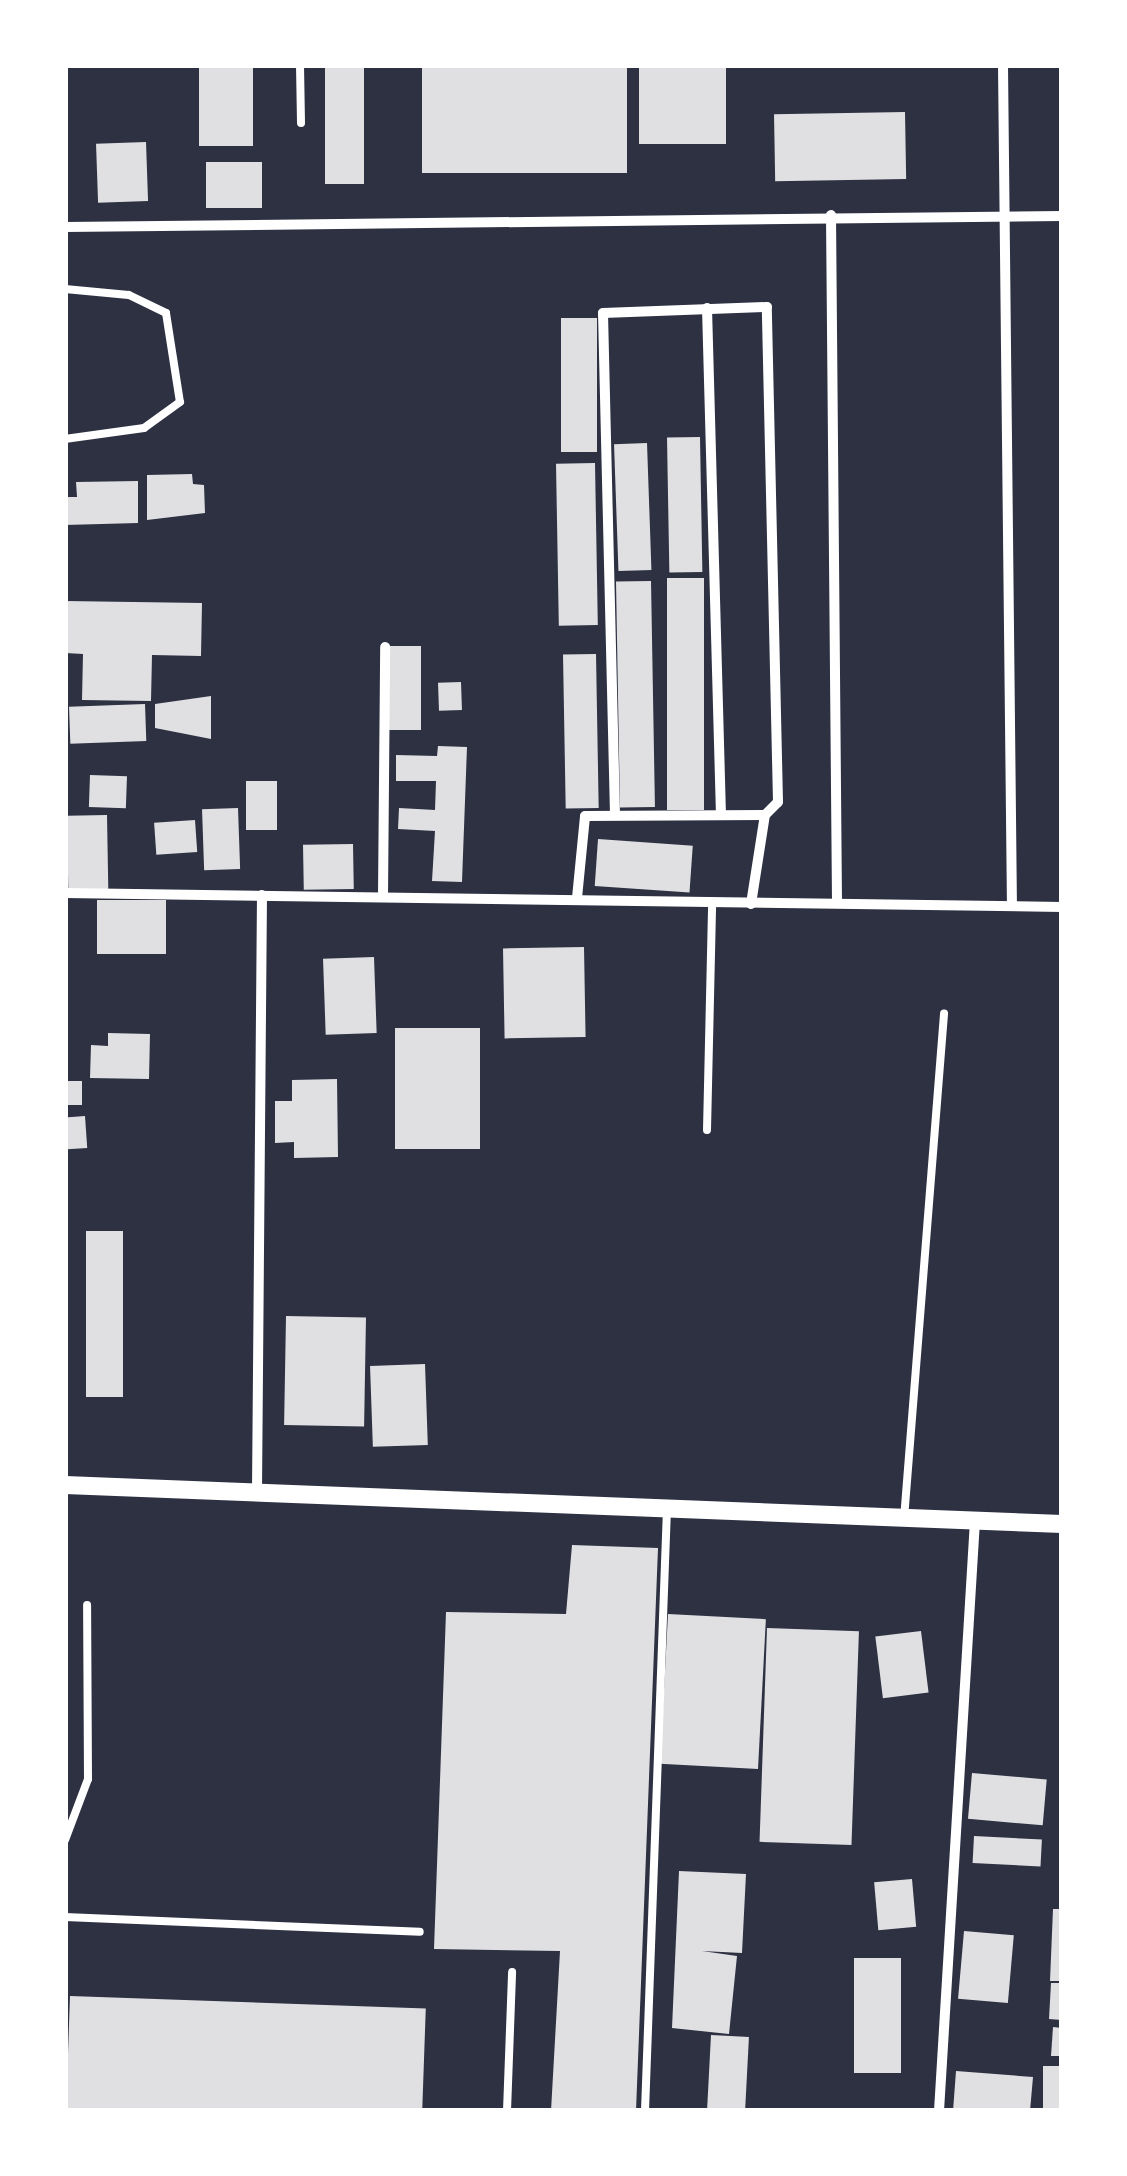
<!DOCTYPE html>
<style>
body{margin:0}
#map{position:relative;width:1127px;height:2176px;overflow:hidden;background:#2d3142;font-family:Helvetica,sans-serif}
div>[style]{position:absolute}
.building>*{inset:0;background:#e0e0e3;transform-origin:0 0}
.service>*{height:8px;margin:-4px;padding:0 4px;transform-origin:4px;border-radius:4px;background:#fff}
.minor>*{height:10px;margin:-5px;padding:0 5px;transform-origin:5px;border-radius:5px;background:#fff}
.tertiary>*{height:18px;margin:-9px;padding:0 9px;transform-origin:9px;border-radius:9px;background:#fff}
span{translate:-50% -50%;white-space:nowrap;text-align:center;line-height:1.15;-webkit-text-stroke:9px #fff;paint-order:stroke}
.frame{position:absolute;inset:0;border:68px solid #fff;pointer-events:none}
</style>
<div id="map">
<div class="building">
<div style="left:199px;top:65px;width:54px;height:81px"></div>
<div style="left:325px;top:65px;width:39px;height:119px"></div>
<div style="left:422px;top:65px;width:205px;height:108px"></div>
<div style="left:639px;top:65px;width:87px;height:79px"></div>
<div style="left:905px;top:112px;width:67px;height:131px;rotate:89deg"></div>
<div style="left:146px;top:142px;width:59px;height:50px;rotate:88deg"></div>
<div style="left:262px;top:162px;width:46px;height:56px;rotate:90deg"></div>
<div style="left:597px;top:318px;width:134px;height:36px;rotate:90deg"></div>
<div style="left:700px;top:437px;width:135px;height:33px;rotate:89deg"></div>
<div style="left:647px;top:443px;width:127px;height:33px;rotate:88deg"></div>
<div style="left:595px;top:463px;width:162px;height:39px;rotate:89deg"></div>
<div style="clip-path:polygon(192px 474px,193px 484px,204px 485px,205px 513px,147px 520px,147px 475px)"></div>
<div style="clip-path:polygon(138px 481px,138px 523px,65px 525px,65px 497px,77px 497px,76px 482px)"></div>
<div style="left:667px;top:578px;width:37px;height:232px"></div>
<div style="left:651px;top:581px;width:226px;height:35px;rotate:89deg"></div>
<div style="clip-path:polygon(65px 601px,202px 603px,201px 656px,152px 655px,151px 701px,82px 700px,83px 654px,65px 653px)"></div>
<div style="left:389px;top:646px;width:32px;height:84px"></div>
<div style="left:596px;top:654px;width:154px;height:33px;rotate:89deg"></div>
<div style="left:461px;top:682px;width:28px;height:23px;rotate:88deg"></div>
<div style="clip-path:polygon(211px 696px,211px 739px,155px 728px,155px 704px)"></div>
<div style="left:145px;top:704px;width:37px;height:76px;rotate:88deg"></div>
<div style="clip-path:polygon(438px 746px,467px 747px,462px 882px,432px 881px,435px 831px,398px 829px,399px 808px,435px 810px,436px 781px,396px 781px,396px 755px,437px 756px)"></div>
<div style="left:90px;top:775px;width:37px;height:32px;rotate:2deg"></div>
<div style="left:246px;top:781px;width:31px;height:49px"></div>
<div style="left:238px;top:808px;width:61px;height:36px;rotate:88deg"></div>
<div style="left:107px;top:815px;width:74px;height:40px;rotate:89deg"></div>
<div style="left:195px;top:820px;width:32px;height:41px;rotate:86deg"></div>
<div style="left:598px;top:839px;width:95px;height:47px;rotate:4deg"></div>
<div style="left:353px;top:844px;width:45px;height:50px;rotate:89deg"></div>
<div style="left:97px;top:900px;width:69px;height:54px"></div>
<div style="left:584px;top:947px;width:90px;height:81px;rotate:89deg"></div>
<div style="left:374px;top:957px;width:76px;height:51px;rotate:88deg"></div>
<div style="left:395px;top:1028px;width:85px;height:121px"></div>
<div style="clip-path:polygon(108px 1033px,150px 1034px,149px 1079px,90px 1078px,91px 1045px,108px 1046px)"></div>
<div style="clip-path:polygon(337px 1079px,338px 1157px,294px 1158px,294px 1142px,275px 1143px,275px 1101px,292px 1101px,292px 1080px)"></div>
<div style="left:65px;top:1081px;width:17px;height:24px"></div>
<div style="left:85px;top:1116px;width:32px;height:20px;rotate:86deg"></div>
<div style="left:86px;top:1231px;width:37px;height:166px"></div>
<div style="left:286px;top:1316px;width:80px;height:109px;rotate:1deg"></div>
<div style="left:425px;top:1364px;width:81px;height:55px;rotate:88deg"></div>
<div style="clip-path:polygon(572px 1545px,658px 1548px,636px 2111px,551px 2111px,560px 1951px,434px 1949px,446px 1612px,566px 1614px)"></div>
<div style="left:668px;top:1614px;width:98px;height:150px;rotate:3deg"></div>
<div style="left:767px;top:1628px;width:92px;height:214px;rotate:2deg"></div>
<div style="left:921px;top:1631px;width:62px;height:46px;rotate:83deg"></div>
<div style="left:972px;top:1773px;width:75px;height:46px;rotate:5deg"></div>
<div style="left:974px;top:1836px;width:68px;height:27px;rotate:3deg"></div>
<div style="clip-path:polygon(679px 1871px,746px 1874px,742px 1953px,702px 1951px,737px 1956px,729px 2034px,672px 2028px)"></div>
<div style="left:912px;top:1879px;width:48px;height:38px;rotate:85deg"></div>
<div style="clip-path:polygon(1053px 1909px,1062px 1909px,1062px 1981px,1050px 1981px)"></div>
<div style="left:964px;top:1931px;width:50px;height:68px;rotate:5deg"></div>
<div style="left:854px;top:1958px;width:47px;height:115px"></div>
<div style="clip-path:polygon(1051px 1983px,1062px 1983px,1062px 2020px,1049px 2019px)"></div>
<div style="left:70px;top:1996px;width:356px;height:115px;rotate:2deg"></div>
<div style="clip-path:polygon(1053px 2027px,1062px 2028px,1062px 2056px,1051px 2056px)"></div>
<div style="left:711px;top:2035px;width:38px;height:76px;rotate:3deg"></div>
<div style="left:1043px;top:2066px;width:19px;height:45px"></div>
<div style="clip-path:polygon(956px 2071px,1033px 2077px,1030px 2111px,953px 2111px)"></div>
</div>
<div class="service">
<div style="left:300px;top:65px;width:58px;rotate:89deg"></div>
<div style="left:65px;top:289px;width:64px;rotate:5.4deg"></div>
<div style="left:129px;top:295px;width:41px;rotate:25.9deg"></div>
<div style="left:166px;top:313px;width:90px;rotate:81.1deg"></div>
<div style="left:180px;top:402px;width:44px;rotate:144.2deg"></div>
<div style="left:144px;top:428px;width:80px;rotate:172.1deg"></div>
<div style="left:707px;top:1130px;width:227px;rotate:-88.7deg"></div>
<div style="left:904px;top:1519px;width:507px;rotate:-85.47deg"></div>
<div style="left:65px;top:1840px;width:65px;rotate:-69.3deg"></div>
<div style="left:88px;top:1779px;width:174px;rotate:-90.3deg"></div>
<div style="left:65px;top:1917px;width:355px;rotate:2.4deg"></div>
<div style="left:507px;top:2111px;width:139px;rotate:-87.9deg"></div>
<div style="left:645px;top:2111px;width:603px;rotate:-87.91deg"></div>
</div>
<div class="minor">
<div style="left:1003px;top:65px;width:841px;rotate:89.39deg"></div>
<div style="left:831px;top:215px;width:688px;rotate:89.5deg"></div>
<div style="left:65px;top:227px;width:997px;rotate:-0.63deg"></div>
<div style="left:707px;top:308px;width:506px;rotate:88.42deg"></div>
<div style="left:65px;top:893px;width:997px;rotate:0.8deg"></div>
<div style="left:383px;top:896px;width:249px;rotate:-89.5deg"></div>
<div style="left:577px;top:898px;width:82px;rotate:-84.4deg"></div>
<div style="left:585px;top:816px;width:180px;rotate:-0.3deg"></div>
<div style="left:765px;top:815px;width:18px;rotate:-45deg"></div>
<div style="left:778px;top:802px;width:495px;rotate:-91.3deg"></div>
<div style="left:767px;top:307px;width:164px;rotate:177.9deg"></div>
<div style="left:603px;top:313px;width:500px;rotate:88.63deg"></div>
<div style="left:751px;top:904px;width:90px;rotate:-81.1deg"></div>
<div style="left:257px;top:1490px;width:595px;rotate:-89.52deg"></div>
<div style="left:939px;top:2111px;width:591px;rotate:-86.51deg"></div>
</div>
<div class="tertiary">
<div style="left:65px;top:1485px;width:998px;rotate:2.24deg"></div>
</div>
<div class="frame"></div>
</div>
